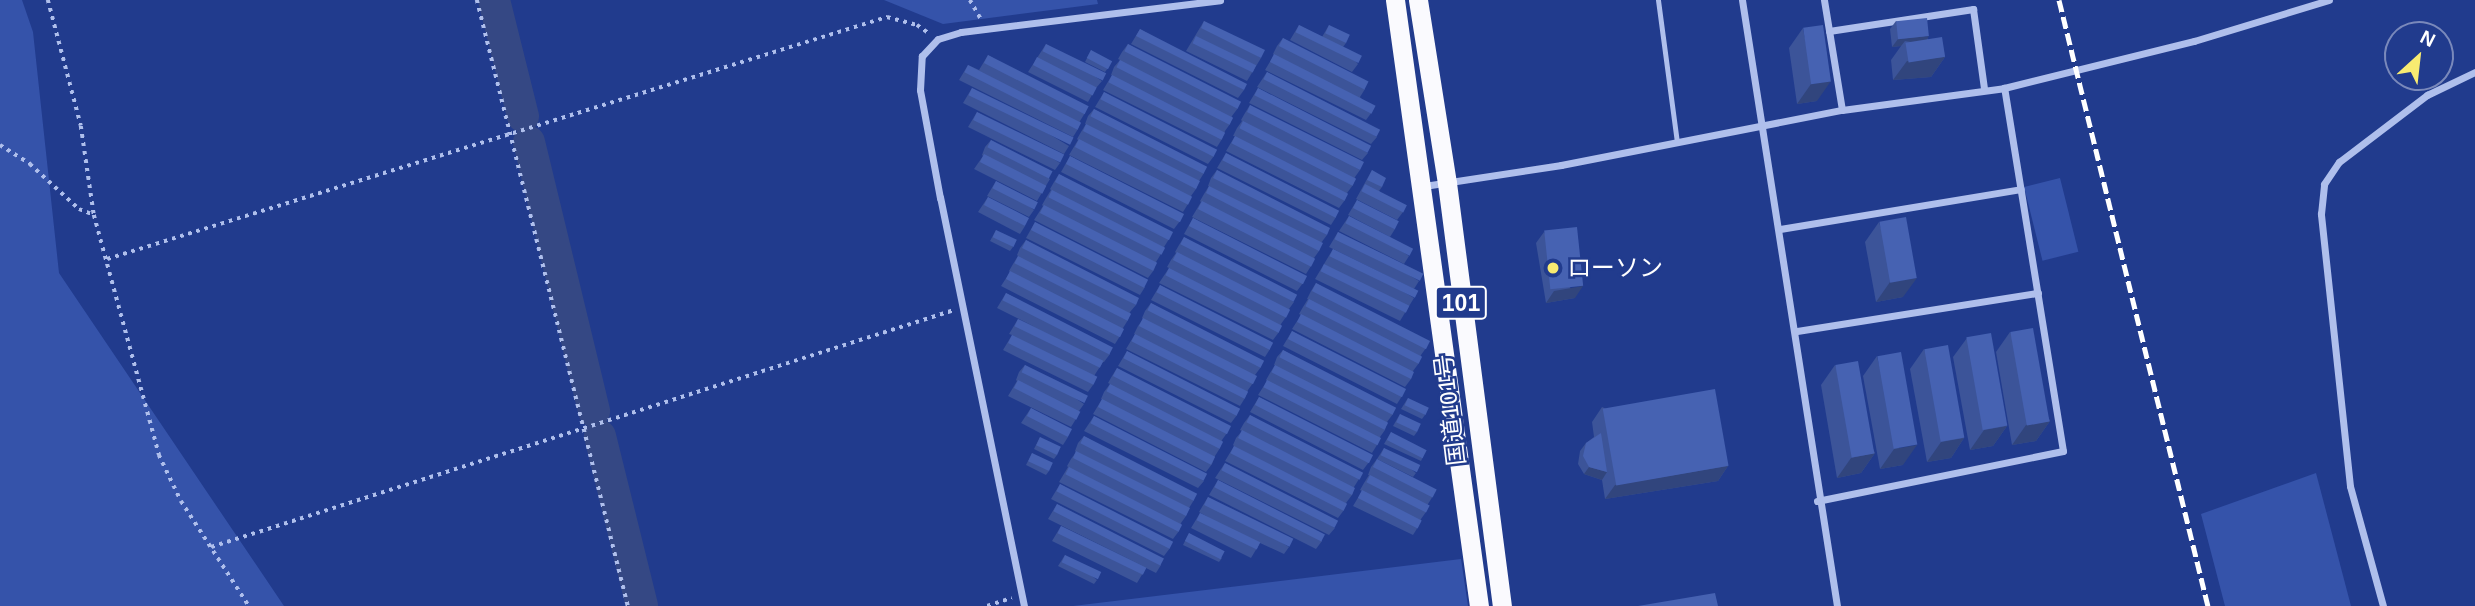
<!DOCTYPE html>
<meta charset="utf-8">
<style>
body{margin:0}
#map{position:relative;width:2475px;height:606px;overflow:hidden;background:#213b8d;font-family:Helvetica,"Noto Sans JP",sans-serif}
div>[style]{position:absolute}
.green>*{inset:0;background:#3553aa;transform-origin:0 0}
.river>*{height:32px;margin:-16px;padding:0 16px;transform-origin:16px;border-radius:16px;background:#354884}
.path>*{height:3.5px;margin-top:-1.75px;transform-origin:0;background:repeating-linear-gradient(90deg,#afbfec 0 3.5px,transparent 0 8.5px)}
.service>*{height:5px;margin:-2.5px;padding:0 2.5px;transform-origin:2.5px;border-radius:2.5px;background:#afbfec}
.minor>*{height:7px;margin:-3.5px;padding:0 3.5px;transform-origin:3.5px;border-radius:3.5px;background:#afbfec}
.trunk>*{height:19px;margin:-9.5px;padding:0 9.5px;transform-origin:9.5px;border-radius:9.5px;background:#fafafe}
.rail>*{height:5px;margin-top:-2.5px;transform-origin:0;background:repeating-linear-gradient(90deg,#fff 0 12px,transparent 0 17px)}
.wall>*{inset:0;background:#3c5499}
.shaded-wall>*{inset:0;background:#31457d}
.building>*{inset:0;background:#4662b2;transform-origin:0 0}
.dots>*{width:19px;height:19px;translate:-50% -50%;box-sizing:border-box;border:4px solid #213b8d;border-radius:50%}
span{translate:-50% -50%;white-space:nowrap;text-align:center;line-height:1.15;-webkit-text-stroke:5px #213b8d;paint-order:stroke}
.shield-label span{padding:2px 5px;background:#213b8d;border:2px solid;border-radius:5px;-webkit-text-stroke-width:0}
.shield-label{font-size:23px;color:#fff;font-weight:700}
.poi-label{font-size:24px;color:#fff}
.left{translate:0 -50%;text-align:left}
.street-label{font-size:24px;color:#fff}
.north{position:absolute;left:2384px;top:21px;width:70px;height:70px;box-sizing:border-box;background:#213b8d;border:2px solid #7a89bb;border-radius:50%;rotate:27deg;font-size:19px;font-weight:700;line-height:28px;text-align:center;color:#fff}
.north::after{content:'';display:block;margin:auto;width:24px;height:32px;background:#f8eb71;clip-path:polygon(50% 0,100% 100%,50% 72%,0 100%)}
</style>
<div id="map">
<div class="green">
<div style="clip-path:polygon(0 0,22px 0,33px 32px,59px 273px,284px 606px,0 606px)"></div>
<div style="clip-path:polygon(884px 0,1097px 0,1098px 4px,943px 24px)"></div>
<div style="left:2060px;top:178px;width:76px;height:37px;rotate:76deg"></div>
<div style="clip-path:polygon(2316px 473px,2351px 606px,2225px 606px,2201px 514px)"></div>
<div style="clip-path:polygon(1461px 559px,1468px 606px,1073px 606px)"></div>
</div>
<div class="river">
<div style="left:494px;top:0;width:120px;rotate:76deg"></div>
<div style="left:529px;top:142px;width:277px;rotate:76.4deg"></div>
<div style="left:600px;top:436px;width:175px;rotate:76.1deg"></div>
</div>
<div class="path">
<div style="left:48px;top:0;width:130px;rotate:75.3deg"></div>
<div style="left:81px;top:126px;width:90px;rotate:81.7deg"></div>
<div style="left:94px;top:215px;width:249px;rotate:74.8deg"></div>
<div style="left:159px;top:455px;width:51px;rotate:64.4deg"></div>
<div style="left:181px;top:501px;width:125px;rotate:57.1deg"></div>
<div style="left:477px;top:0;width:625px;rotate:76.01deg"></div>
<div style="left:970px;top:0;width:22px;rotate:60deg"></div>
<div style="left:0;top:145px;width:36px;rotate:32deg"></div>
<div style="left:30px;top:164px;width:67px;rotate:42.6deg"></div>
<div style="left:79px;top:209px;width:16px;rotate:22deg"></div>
<div style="left:107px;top:259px;width:817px;rotate:-17.24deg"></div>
<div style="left:887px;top:17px;width:31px;rotate:15deg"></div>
<div style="left:917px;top:25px;width:16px;rotate:35deg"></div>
<div style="left:211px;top:547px;width:780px;rotate:-17.69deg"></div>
<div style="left:987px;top:606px;width:26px;rotate:-18deg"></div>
</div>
<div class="service">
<div style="left:1658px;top:0;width:144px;rotate:82.4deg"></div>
</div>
<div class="minor">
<div style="left:1742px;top:0;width:613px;rotate:81.09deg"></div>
<div style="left:1824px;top:0;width:111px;rotate:80.7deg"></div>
<div style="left:1829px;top:31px;width:146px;rotate:-8.7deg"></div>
<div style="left:1973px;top:9px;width:80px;rotate:82.1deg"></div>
<div style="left:1424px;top:186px;width:139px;rotate:-8.7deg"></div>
<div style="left:1561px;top:165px;width:286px;rotate:-11.1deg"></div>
<div style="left:1842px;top:110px;width:163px;rotate:-7.7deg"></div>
<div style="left:2004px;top:88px;width:196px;rotate:-13.9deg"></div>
<div style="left:2194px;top:41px;width:141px;rotate:-16.9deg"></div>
<div style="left:1780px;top:229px;width:244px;rotate:-9.4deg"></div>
<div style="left:1797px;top:331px;width:244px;rotate:-9deg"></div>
<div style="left:1817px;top:501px;width:251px;rotate:-11.5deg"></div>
<div style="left:2063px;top:451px;width:368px;rotate:-99.2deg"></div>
<div style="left:1024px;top:606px;width:417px;rotate:-101.6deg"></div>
<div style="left:940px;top:198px;width:110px;rotate:-100.5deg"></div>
<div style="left:920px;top:90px;width:34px;rotate:-87deg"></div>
<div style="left:922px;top:56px;width:23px;rotate:-47deg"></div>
<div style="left:938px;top:39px;width:24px;rotate:-17deg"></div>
<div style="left:961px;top:32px;width:261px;rotate:-7deg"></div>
<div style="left:2383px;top:606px;width:124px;rotate:-105.4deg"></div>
<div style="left:2350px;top:486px;width:274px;rotate:-96.1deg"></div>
<div style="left:2321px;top:214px;width:30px;rotate:-84deg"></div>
<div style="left:2324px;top:184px;width:27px;rotate:-56deg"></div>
<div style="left:2339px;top:162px;width:111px;rotate:-37.3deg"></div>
<div style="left:2427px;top:95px;width:53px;rotate:-25.6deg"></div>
</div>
<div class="trunk">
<div style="left:1395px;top:0;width:612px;rotate:82.11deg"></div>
<div style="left:1418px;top:0;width:185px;rotate:81deg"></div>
<div style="left:1447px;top:183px;width:427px;rotate:82.6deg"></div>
</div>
<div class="rail">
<div style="left:2059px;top:0;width:624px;rotate:76.19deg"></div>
</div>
<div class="wall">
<div style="clip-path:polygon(1204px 21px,1261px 58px,1247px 81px,1186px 51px)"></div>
<div style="clip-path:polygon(1896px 21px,1927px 38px,1945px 57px,1931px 77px,1893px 80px,1891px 60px,1901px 46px,1892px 47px,1890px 29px)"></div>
<div style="clip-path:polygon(1299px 25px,1322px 37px,1329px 25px,1346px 43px,1343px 47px,1358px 64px,1352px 72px,1290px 40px)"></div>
<div style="clip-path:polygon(1803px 28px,1817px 101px,1797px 104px,1789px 48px)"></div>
<div style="clip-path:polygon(1140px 29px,1244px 90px,1238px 98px,1131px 44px)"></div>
<div style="clip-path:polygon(1283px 38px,1365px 89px,1360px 97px,1372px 112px,1366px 120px,1265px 70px,1274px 55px,1273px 54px,1277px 46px)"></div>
<div style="clip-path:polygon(1046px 44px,1102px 81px,1096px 88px,1088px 102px,1028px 72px)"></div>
<div style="clip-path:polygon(1128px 44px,1238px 108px,1232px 116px,1230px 124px,1225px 131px,1222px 139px,1217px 147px,1103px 90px,1112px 75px,1111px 75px,1114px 67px,1120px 60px,1118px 59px,1122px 52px)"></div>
<div style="clip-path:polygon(1091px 50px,1108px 68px,1105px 72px,1085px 62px)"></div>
<div style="clip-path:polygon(988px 55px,1085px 113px,1080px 121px,1078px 129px,1073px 137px,959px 80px,968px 65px,979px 70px)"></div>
<div style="clip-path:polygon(1267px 72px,1377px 137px,1371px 144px,1257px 87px)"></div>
<div style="clip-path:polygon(972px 88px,1069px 146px,1064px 154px,963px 103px)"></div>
<div style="clip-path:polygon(1258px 88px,1368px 153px,1362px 160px,1249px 103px)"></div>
<div style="clip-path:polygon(1104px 92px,1214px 156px,1208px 164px,1095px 107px)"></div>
<div style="clip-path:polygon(1250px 105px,1360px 170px,1355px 177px,1353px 185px,1347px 193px,1345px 200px,1339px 208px,1226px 151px,1235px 136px,1233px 136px,1237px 128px,1242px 121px,1241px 120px,1245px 113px)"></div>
<div style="clip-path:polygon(1094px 109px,1204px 173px,1199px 181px,1196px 189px,1191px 196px,1188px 204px,1183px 212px,1069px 155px,1078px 140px,1077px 139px,1081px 132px,1086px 124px,1085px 124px,1088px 116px)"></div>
<div style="clip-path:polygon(977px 112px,1060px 163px,1055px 170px,968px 127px)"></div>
<div style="clip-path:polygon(991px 140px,1050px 179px,1037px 201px,974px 169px,983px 156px,982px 155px,985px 147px)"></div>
<div style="clip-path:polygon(1226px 153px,1336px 217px,1331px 225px,1217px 168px)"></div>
<div style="clip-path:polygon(1070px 156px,1180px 221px,1174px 229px,1061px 172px)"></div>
<div style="clip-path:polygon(1217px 170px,1327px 235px,1321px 243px,1319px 251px,1314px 258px,1311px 266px,1306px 274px,1192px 217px,1201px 202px,1200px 201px,1204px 194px,1209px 186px,1208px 186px,1211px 178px)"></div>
<div style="clip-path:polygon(1372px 170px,1382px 187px,1379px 191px,1403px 212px,1397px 220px,1356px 199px)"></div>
<div style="clip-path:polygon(1059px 174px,1169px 239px,1164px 247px,1161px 254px,1156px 262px,1154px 270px,1148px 278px,1034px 220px,1043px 206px,1042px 205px,1046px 198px,1051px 190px,1050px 189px,1054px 182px)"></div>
<div style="clip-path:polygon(996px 181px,1034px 210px,1029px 217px,987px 196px)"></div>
<div style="clip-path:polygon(988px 197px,1025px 226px,1020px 234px,978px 212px)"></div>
<div style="clip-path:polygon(1357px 200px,1395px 229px,1390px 237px,1348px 215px)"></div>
<div style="clip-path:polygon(1349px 216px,1409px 256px,1404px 264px,1339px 231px)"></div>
<div style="clip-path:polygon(1193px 218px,1303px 283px,1297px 291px,1184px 234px)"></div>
<div style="clip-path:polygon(1035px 222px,1145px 287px,1140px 295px,1026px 238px)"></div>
<div style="clip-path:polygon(1879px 222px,1903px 297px,1876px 302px,1865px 242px)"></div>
<div style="clip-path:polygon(996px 230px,1013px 247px,1010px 251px,990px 241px)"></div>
<div style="clip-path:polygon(1338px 232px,1419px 281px,1414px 289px,1329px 247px)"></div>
<div style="clip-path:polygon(1544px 232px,1575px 298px,1546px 303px,1536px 243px)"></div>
<div style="clip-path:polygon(1184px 237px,1294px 302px,1289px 309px,1286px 317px,1281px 324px,1279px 332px,1273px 340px,1159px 283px,1169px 268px,1167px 267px,1171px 260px,1176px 253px,1175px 252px,1179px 245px)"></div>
<div style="clip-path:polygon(1026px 240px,1136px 305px,1130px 312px,1128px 320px,1123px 328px,1120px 336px,1115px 344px,1001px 286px,1010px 272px,1009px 271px,1013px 264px,1018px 256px,1017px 255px,1020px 248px)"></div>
<div style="clip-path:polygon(1333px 249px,1414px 298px,1400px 321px,1315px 279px)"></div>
<div style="clip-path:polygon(1316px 283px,1426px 348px,1421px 355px,1419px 363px,1413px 371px,1411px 379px,1405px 387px,1292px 329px,1301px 315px,1299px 314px,1303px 307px,1308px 299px,1307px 299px,1311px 291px)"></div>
<div style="clip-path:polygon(1160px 285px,1270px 349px,1265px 357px,1151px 300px)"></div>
<div style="clip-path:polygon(1006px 293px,1110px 354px,1104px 362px,1103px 362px,1094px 376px,1093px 385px,1088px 392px,1003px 350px,1012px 335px,1009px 334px,1018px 319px,1035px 327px,997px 308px)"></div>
<div style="clip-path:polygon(1151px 303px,1261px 367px,1255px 375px,1253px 383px,1248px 390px,1245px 398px,1240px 406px,1126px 349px,1135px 334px,1134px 334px,1138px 326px,1143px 319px,1142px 318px,1145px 311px)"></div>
<div style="clip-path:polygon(1292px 331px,1402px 396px,1397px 404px,1283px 346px)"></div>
<div style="clip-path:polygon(2010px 332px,2050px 421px,2036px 441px,2012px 445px,1996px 352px)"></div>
<div style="clip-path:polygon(1967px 338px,2007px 426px,1993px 446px,1970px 450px,1953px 357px)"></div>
<div style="clip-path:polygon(1924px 349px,1964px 438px,1951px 458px,1927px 462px,1910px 369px)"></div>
<div style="clip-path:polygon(1283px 350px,1393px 414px,1387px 422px,1385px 430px,1380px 437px,1377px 445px,1372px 453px,1258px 395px,1267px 381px,1266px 380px,1270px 373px,1275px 365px,1274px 365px,1277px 357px)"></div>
<div style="clip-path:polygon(1127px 351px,1237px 415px,1231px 423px,1118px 366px)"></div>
<div style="clip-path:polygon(1877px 356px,1903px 465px,1880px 469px,1863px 376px)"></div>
<div style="clip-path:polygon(1025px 365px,1084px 404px,1079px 411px,1076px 419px,1071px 427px,1008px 396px,1017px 381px,1016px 380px,1019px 372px)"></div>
<div style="clip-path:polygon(1835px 365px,1875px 453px,1861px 473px,1837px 478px,1821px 385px)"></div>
<div style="clip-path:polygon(1117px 368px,1227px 433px,1222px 440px,1220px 448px,1215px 456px,1212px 464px,1206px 472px,1093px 414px,1102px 399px,1101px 399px,1104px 392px,1110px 384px,1108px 383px,1112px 376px)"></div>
<div style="clip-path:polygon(1259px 397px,1369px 462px,1363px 470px,1250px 412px)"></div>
<div style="clip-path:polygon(1408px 398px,1425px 415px,1422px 419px,1401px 409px)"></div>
<div style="clip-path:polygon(1602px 407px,1728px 466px,1718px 481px,1605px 499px,1602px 480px,1584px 474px,1578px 464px,1580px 451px,1586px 443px,1594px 437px,1592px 422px)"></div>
<div style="clip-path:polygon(1031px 408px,1068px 437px,1063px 445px,1021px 423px)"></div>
<div style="clip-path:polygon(1400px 414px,1417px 432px,1414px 436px,1393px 426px)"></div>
<div style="clip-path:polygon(1250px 415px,1359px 479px,1354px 487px,1352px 495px,1346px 503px,1344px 510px,1338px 518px,1225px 461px,1234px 446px,1233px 445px,1236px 438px,1242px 431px,1240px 430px,1244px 423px)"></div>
<div style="clip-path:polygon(1094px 416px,1204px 481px,1198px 488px,1084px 431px)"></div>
<div style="clip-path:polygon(1391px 432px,1423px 457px,1421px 461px,1384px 444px)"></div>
<div style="clip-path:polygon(1084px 436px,1194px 500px,1189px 508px,1186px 516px,1181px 523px,1179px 531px,1173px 539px,1059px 482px,1068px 467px,1067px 466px,1071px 459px,1076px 452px,1075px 451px,1078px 443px)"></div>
<div style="clip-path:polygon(1040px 437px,1057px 455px,1054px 459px,1034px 449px)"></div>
<div style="clip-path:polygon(1384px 448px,1416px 473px,1413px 477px,1377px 459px)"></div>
<div style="clip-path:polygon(1032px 453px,1049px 471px,1046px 475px,1026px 465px)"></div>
<div style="clip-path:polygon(1377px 459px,1433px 496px,1428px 504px,1426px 512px,1421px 519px,1418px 527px,1413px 535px,1353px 506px,1362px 491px,1360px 490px,1364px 483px,1369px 475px,1368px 475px,1371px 467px)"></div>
<div style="clip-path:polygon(1225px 463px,1335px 528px,1329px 535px,1215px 478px)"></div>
<div style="clip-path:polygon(1218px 480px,1322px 541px,1316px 549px,1209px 495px)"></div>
<div style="clip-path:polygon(1060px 484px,1170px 548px,1164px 556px,1051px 499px)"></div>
<div style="clip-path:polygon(1208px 497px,1289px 547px,1284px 554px,1260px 543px,1251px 558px,1191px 528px,1200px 513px,1211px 519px,1199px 512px)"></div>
<div style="clip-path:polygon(1057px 504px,1161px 565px,1156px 573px,1146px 568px,1137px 583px,1052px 541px,1061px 526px,1145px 567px,1048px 519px)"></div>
<div style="clip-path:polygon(1189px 533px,1222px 558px,1219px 562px,1183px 545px)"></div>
<div style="clip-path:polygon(1065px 555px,1097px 580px,1094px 584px,1058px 566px)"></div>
</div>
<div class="shaded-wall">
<div style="clip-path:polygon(1929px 36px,1924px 44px,1905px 41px,1901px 46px,1892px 47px,1898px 39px)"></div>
<div style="clip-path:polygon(1945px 57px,1931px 77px,1893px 80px,1907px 61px)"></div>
<div style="clip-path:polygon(1831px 81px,1817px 101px,1797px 104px,1811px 84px)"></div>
<div style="clip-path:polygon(1917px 278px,1903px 297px,1876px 302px,1890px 282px)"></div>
<div style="clip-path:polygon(1583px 286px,1575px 298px,1546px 303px,1554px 291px)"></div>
<div style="clip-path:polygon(2050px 421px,2036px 441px,2012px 445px,2026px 425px)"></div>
<div style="clip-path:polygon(2007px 426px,1993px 446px,1970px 450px,1984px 430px)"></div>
<div style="clip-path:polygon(1964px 438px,1951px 458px,1927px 462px,1941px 442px)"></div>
<div style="clip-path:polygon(1917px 445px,1903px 465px,1880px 469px,1894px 449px)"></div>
<div style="clip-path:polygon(1875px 453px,1861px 473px,1837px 478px,1851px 458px)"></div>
<div style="clip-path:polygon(1728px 466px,1718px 481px,1605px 499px,1615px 485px)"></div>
<div style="clip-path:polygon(1589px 467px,1607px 472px,1602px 480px,1584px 474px)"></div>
</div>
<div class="building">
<div style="left:1927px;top:18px;width:18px;height:31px;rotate:84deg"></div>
<div style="clip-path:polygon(1204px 21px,1265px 50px,1261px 58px,1201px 28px)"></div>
<div style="left:1299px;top:25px;width:70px;height:8px;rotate:26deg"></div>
<div style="left:1329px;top:25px;width:23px;height:9px;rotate:25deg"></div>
<div style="left:1823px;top:25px;width:57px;height:20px;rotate:82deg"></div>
<div style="clip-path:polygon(1140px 29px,1247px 84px,1244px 90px,1136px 36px)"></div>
<div style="left:1196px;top:36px;width:67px;height:8px;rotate:26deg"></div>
<div style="left:1942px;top:37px;width:20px;height:37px;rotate:81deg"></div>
<div style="left:1283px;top:38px;width:96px;height:9px;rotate:27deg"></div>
<div style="left:1046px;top:44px;width:67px;height:8px;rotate:26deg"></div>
<div style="left:1128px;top:44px;width:127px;height:8px;rotate:27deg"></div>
<div style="left:1091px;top:50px;width:24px;height:9px;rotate:28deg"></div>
<div style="left:1274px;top:54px;width:114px;height:9px;rotate:27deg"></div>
<div style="left:988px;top:55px;width:113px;height:9px;rotate:27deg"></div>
<div style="left:1037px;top:57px;width:67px;height:9px;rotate:27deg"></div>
<div style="left:1120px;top:60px;width:127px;height:8px;rotate:27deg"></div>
<div style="left:968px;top:65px;width:127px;height:8px;rotate:27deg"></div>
<div style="left:1267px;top:72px;width:127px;height:8px;rotate:27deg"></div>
<div style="left:1112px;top:75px;width:127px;height:8px;rotate:27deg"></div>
<div style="left:972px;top:88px;width:113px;height:8px;rotate:26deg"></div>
<div style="left:1258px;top:88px;width:127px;height:8px;rotate:27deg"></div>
<div style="left:1104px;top:92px;width:127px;height:8px;rotate:27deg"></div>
<div style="clip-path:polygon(1250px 105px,1364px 162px,1360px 170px,1247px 112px)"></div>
<div style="left:1094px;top:109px;width:127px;height:8px;rotate:27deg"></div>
<div style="left:977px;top:112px;width:97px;height:9px;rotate:26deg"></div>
<div style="left:1243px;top:121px;width:127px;height:8px;rotate:27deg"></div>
<div style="clip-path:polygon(1086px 124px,1200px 181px,1196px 189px,1083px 131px)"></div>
<div style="left:1235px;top:136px;width:127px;height:8px;rotate:27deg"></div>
<div style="left:1079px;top:139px;width:127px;height:9px;rotate:27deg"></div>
<div style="left:991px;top:140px;width:69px;height:8px;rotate:27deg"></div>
<div style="left:1226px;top:153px;width:127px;height:8px;rotate:27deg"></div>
<div style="left:984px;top:154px;width:70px;height:9px;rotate:27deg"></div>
<div style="left:1070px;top:156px;width:128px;height:9px;rotate:27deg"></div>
<div style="clip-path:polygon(1217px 170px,1330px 228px,1327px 235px,1213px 178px)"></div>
<div style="clip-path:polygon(1372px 170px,1386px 178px,1382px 187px,1367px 180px)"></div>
<div style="left:1059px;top:174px;width:128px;height:9px;rotate:27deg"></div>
<div style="left:996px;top:181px;width:47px;height:8px;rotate:27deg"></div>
<div style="left:1365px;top:184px;width:47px;height:8px;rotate:27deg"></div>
<div style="clip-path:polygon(1209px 186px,1323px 243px,1319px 251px,1206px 193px)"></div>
<div style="left:1052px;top:190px;width:127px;height:8px;rotate:27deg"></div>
<div style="left:988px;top:197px;width:46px;height:9px;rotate:27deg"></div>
<div style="left:1357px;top:200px;width:47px;height:9px;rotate:27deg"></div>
<div style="left:1202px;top:201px;width:127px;height:9px;rotate:27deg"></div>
<div style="left:1044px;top:205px;width:127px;height:9px;rotate:27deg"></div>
<div style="left:1349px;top:216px;width:72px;height:8px;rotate:27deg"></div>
<div style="left:1906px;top:217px;width:62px;height:27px;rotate:80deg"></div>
<div style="left:1193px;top:218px;width:128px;height:9px;rotate:27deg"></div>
<div style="left:1035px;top:222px;width:127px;height:9px;rotate:27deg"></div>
<div style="left:1577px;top:227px;width:59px;height:33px;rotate:84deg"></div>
<div style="left:996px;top:230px;width:23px;height:8px;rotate:25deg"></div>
<div style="left:1338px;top:232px;width:95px;height:8px;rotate:26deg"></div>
<div style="left:1184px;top:237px;width:127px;height:8px;rotate:27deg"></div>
<div style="clip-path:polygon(1026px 240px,1139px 298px,1136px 305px,1022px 248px)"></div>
<div style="left:1333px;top:249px;width:95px;height:8px;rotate:26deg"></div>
<div style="left:1177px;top:252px;width:127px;height:9px;rotate:27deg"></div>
<div style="left:1018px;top:256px;width:127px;height:8px;rotate:27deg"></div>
<div style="left:1324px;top:264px;width:95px;height:8px;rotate:26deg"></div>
<div style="left:1169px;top:268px;width:127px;height:8px;rotate:27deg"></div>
<div style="left:1010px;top:271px;width:128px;height:9px;rotate:27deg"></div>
<div style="left:1316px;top:283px;width:128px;height:9px;rotate:27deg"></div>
<div style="left:1160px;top:285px;width:127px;height:8px;rotate:27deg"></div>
<div style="left:1006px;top:293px;width:120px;height:8px;rotate:27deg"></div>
<div style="left:1309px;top:299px;width:127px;height:8px;rotate:27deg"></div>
<div style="left:1151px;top:303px;width:127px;height:8px;rotate:27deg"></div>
<div style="clip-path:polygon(1301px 314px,1414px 372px,1411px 379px,1297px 322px)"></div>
<div style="left:1143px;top:318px;width:128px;height:9px;rotate:27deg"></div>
<div style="left:1018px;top:319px;width:95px;height:8px;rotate:26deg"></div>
<div style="left:2033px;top:328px;width:95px;height:23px;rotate:80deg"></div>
<div style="left:1292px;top:331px;width:128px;height:9px;rotate:27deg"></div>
<div style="left:1991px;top:333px;width:94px;height:25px;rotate:80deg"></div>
<div style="left:1135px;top:334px;width:127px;height:8px;rotate:27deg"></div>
<div style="left:1012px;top:335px;width:95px;height:9px;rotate:26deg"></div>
<div style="left:1948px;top:345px;width:94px;height:24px;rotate:80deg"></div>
<div style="left:1283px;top:350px;width:127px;height:8px;rotate:27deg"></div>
<div style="left:1127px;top:351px;width:127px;height:8px;rotate:27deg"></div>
<div style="left:1901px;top:352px;width:94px;height:24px;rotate:80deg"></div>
<div style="left:1858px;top:361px;width:94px;height:23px;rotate:80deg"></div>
<div style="left:1025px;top:365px;width:70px;height:8px;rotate:26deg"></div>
<div style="left:1275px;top:365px;width:127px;height:8px;rotate:27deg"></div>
<div style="left:1117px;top:368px;width:128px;height:9px;rotate:27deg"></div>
<div style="left:1018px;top:380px;width:70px;height:9px;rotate:27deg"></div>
<div style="left:1267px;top:380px;width:128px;height:8px;rotate:27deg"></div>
<div style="left:1110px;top:384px;width:127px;height:8px;rotate:27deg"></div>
<div style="left:1715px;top:389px;width:78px;height:114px;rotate:80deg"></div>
<div style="left:1259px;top:397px;width:128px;height:9px;rotate:27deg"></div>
<div style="left:1408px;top:398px;width:23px;height:8px;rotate:25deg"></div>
<div style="left:1102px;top:399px;width:127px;height:9px;rotate:27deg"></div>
<div style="left:1031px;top:408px;width:46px;height:9px;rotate:27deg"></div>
<div style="left:1400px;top:414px;width:23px;height:9px;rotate:25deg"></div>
<div style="left:1250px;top:415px;width:127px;height:8px;rotate:27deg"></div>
<div style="left:1094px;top:416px;width:127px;height:8px;rotate:27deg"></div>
<div style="clip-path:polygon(1242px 430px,1355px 488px,1352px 495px,1238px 438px)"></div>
<div style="left:1391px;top:432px;width:40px;height:9px;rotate:27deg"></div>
<div style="clip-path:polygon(1601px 433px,1607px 472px,1589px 467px,1583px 456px,1586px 443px)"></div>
<div style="left:1084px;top:436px;width:127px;height:8px;rotate:27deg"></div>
<div style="left:1040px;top:437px;width:23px;height:9px;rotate:25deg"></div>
<div style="left:1234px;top:446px;width:127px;height:8px;rotate:27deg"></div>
<div style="left:1384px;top:448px;width:40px;height:8px;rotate:25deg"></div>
<div style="clip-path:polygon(1076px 451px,1190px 508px,1186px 516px,1073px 458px)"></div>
<div style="left:1032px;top:453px;width:23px;height:9px;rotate:25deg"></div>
<div style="left:1377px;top:459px;width:67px;height:9px;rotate:27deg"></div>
<div style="left:1225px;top:463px;width:127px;height:8px;rotate:27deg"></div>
<div style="left:1069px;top:467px;width:127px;height:8px;rotate:27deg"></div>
<div style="left:1370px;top:475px;width:67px;height:8px;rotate:27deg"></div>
<div style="left:1218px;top:480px;width:120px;height:8px;rotate:27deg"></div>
<div style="left:1060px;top:484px;width:127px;height:8px;rotate:27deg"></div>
<div style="left:1362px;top:490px;width:67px;height:9px;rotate:27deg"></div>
<div style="left:1208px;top:497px;width:95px;height:9px;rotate:26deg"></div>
<div style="left:1057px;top:504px;width:120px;height:8px;rotate:27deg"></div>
<div style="left:1200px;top:513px;width:67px;height:8px;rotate:26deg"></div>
<div style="left:1061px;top:526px;width:95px;height:8px;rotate:26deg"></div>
<div style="left:1189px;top:533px;width:40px;height:9px;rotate:27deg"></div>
<div style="left:1065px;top:555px;width:40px;height:8px;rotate:25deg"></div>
<div style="clip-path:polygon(1715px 593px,1718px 606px,1638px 606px)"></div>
</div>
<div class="dots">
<div style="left:1553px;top:268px;background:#f8eb71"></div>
</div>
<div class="shield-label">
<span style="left:1461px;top:303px">101</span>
</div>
<div class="poi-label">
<span class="left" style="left:1567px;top:268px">ローソン</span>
</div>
<div class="street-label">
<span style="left:1450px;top:410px;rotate:-97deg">国道101号</span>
</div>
<div class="north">N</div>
</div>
